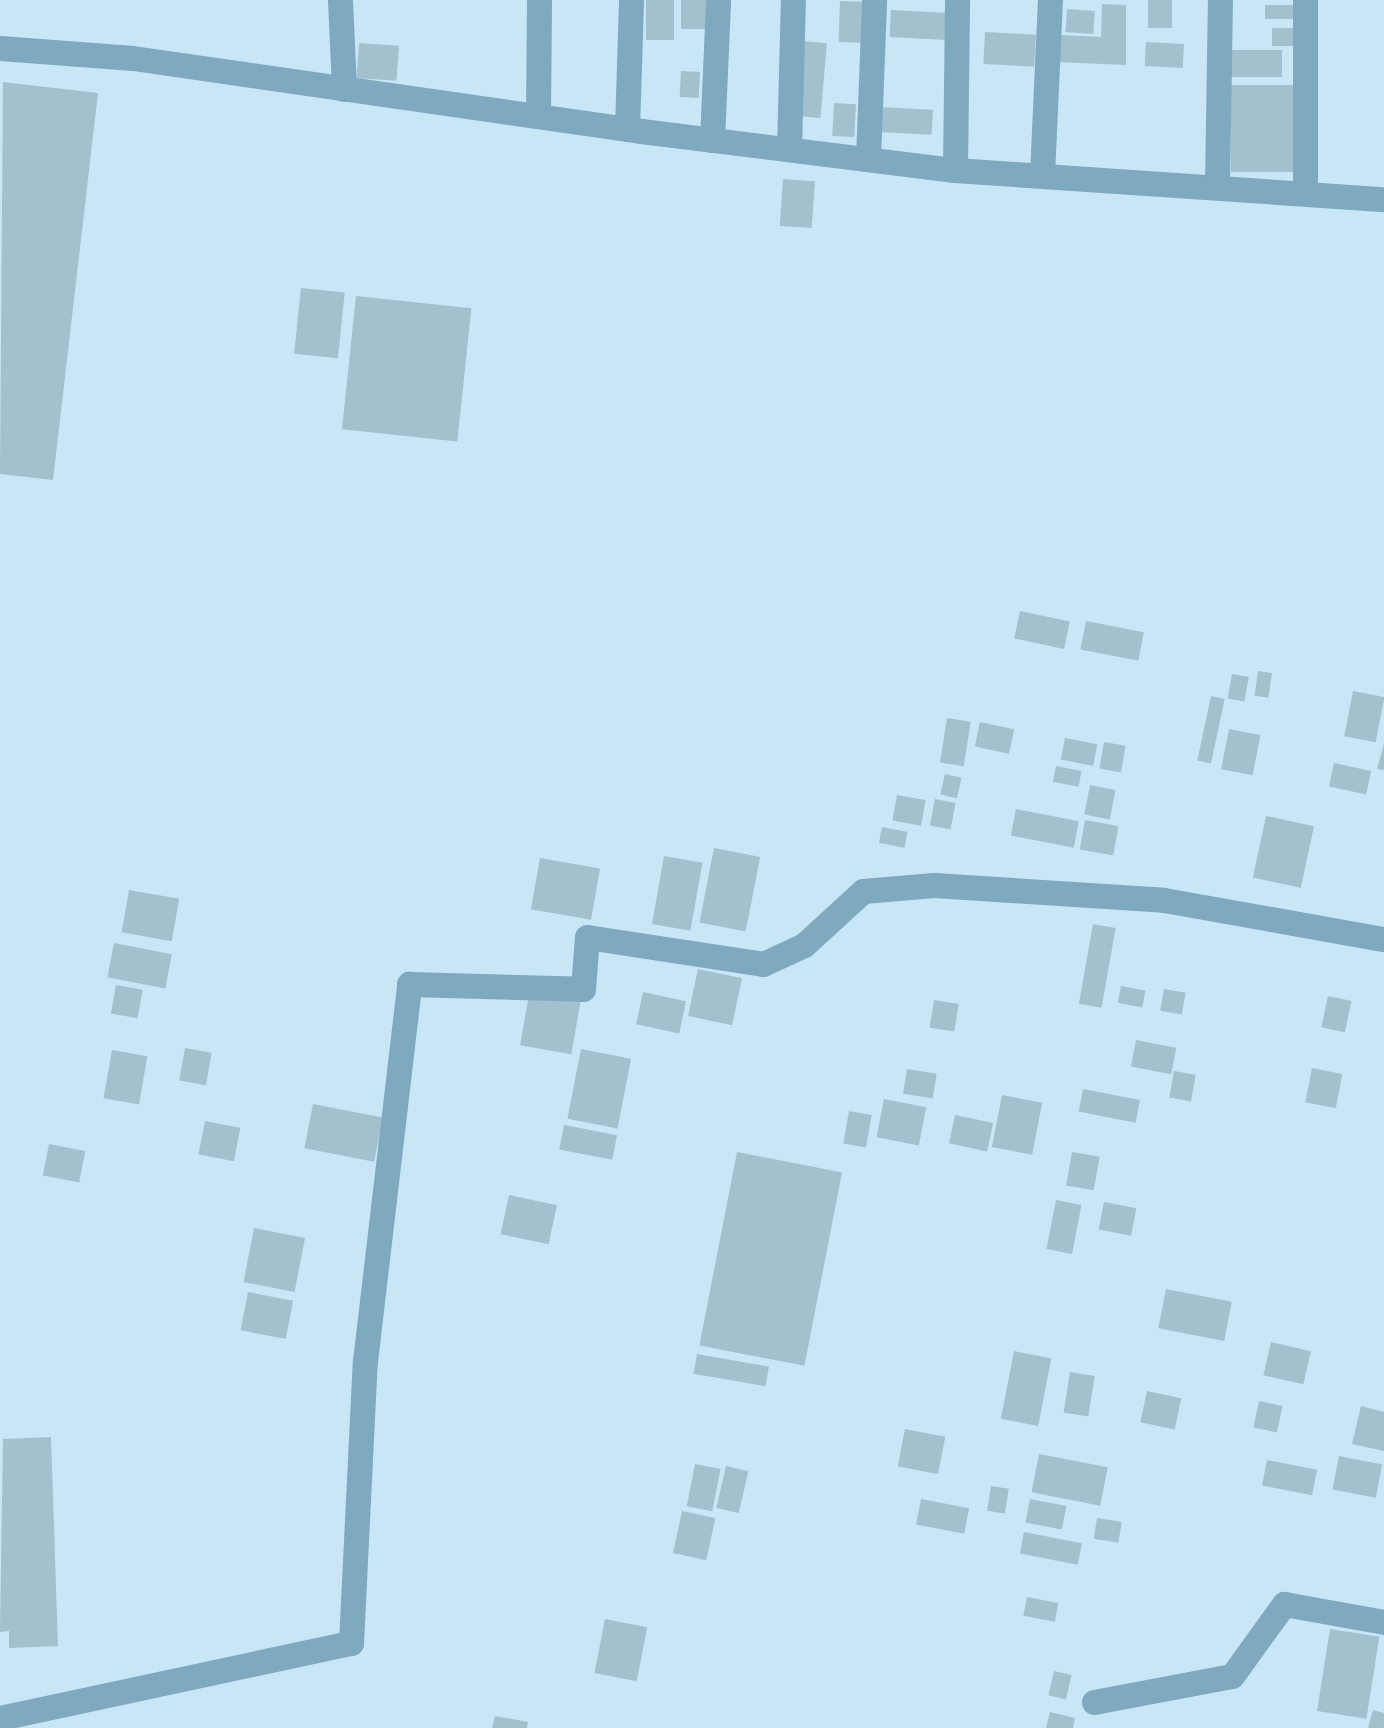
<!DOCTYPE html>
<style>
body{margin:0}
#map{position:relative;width:1384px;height:1728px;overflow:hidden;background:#c8e6f5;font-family:Helvetica,sans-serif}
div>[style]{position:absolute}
.building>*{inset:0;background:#a3c0cf;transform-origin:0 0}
.minor>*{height:25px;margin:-12.5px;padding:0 12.5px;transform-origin:12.5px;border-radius:12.5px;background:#7ea9be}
span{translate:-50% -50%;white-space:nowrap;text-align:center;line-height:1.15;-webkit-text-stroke:8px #c8e6f5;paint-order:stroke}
</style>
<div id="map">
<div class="building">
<div style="left:646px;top:0;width:28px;height:40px"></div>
<div style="left:681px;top:0;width:26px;height:29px"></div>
<div style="left:1148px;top:0;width:24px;height:28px"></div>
<div style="left:840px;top:1px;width:28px;height:41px;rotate:2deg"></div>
<div style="clip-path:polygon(1102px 4px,1126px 5px,1126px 65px,1058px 62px,1060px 35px,1101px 37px)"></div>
<div style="left:1295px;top:5px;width:14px;height:30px;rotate:90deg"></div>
<div style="left:1067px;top:9px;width:28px;height:23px;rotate:4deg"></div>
<div style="left:891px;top:10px;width:62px;height:27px;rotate:3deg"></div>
<div style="left:1272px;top:28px;width:25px;height:18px"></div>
<div style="left:985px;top:32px;width:51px;height:32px;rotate:3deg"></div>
<div style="left:802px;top:41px;width:25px;height:75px;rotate:5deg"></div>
<div style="left:1146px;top:42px;width:38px;height:24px;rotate:3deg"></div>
<div style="left:359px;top:43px;width:40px;height:35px;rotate:4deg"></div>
<div style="left:1282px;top:50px;width:27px;height:55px;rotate:90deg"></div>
<div style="left:681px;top:71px;width:19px;height:26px;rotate:3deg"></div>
<div style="clip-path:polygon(3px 82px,98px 93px,53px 480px,0 474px)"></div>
<div style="left:1231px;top:85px;width:67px;height:87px"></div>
<div style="left:834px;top:103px;width:22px;height:33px;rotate:3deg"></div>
<div style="left:880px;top:107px;width:53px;height:25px;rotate:3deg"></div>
<div style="left:783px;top:179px;width:32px;height:47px;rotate:4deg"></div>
<div style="left:301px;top:288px;width:44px;height:66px;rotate:6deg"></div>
<div style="left:356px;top:296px;width:116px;height:134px;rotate:6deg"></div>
<div style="left:1020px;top:611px;width:51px;height:28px;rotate:12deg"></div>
<div style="left:1086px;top:621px;width:59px;height:29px;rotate:11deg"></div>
<div style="left:1258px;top:671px;width:14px;height:25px;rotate:8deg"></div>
<div style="left:1232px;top:674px;width:17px;height:25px;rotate:10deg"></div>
<div style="left:1353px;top:691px;width:32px;height:46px;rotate:11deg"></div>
<div style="left:1211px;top:696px;width:14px;height:66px;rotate:12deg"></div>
<div style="left:947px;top:718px;width:24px;height:45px;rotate:9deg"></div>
<div style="left:980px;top:722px;width:35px;height:25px;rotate:12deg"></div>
<div style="left:1229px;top:729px;width:32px;height:41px;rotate:11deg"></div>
<div style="left:1065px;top:738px;width:33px;height:22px;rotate:11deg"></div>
<div style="left:1104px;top:742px;width:22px;height:27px;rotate:10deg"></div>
<div style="clip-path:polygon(1384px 744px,1384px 770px,1377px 769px)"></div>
<div style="left:1334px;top:763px;width:38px;height:24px;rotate:12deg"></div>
<div style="left:1056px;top:766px;width:26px;height:16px;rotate:11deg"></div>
<div style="left:945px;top:774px;width:17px;height:21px;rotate:13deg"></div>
<div style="left:1090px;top:785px;width:26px;height:30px;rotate:11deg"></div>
<div style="left:897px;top:795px;width:29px;height:26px;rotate:10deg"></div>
<div style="left:935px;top:799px;width:21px;height:27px;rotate:11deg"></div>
<div style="left:1016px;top:809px;width:64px;height:27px;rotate:11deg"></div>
<div style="left:1266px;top:816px;width:49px;height:63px;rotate:12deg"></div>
<div style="left:1085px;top:820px;width:34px;height:30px;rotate:10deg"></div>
<div style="left:882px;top:827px;width:26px;height:16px;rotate:11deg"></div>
<div style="left:714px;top:848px;width:47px;height:76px;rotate:11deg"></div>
<div style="left:664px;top:856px;width:39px;height:69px;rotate:10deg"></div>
<div style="left:540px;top:858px;width:61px;height:52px;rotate:10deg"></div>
<div style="left:129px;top:890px;width:51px;height:43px;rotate:10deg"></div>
<div style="left:1093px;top:924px;width:23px;height:81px;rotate:10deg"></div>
<div style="left:114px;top:943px;width:59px;height:35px;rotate:11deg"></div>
<div style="left:698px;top:969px;width:45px;height:48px;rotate:12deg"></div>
<div style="left:116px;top:985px;width:27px;height:29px;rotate:10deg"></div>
<div style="left:1121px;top:986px;width:25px;height:17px;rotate:11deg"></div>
<div style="left:530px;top:989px;width:52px;height:57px;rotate:10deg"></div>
<div style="left:1164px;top:989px;width:22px;height:22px;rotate:10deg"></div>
<div style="left:643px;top:992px;width:44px;height:33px;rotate:12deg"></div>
<div style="left:1328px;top:996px;width:24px;height:32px;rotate:12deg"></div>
<div style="left:934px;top:1000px;width:25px;height:28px;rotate:9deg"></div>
<div style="left:1136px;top:1040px;width:41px;height:27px;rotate:11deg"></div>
<div style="left:185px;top:1048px;width:27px;height:33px;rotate:10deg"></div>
<div style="left:581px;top:1049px;width:51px;height:71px;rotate:11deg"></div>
<div style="left:112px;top:1050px;width:36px;height:49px;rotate:10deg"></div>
<div style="left:1312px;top:1068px;width:31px;height:35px;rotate:11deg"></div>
<div style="left:907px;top:1069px;width:30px;height:25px;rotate:9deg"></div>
<div style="left:1174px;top:1071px;width:22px;height:27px;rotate:10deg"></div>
<div style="left:1083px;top:1089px;width:58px;height:23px;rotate:11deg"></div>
<div style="left:1002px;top:1095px;width:41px;height:53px;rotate:11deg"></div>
<div style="left:884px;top:1099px;width:43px;height:39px;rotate:11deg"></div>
<div style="left:313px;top:1104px;width:71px;height:45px;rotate:11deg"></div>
<div style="left:849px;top:1111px;width:23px;height:33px;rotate:10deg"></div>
<div style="left:955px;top:1115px;width:39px;height:29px;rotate:12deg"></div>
<div style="left:205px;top:1121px;width:36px;height:34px;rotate:11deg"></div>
<div style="left:564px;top:1125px;width:54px;height:25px;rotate:11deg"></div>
<div style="left:49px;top:1144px;width:37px;height:32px;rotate:11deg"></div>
<div style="left:737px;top:1152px;width:107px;height:197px;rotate:11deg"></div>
<div style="left:1072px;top:1152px;width:28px;height:34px;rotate:10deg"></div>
<div style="left:509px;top:1195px;width:49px;height:40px;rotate:12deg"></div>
<div style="left:1056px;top:1200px;width:26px;height:50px;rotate:11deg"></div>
<div style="left:1104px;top:1202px;width:33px;height:28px;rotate:11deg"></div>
<div style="left:254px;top:1228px;width:52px;height:55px;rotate:11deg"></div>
<div style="left:1166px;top:1289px;width:67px;height:40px;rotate:11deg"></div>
<div style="left:248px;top:1292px;width:46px;height:39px;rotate:11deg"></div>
<div style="left:1271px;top:1342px;width:41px;height:34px;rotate:13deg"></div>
<div style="left:1014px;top:1351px;width:38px;height:69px;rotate:11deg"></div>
<div style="left:697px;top:1354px;width:73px;height:20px;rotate:10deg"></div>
<div style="left:1070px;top:1372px;width:25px;height:41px;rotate:9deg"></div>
<div style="left:1147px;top:1391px;width:35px;height:32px;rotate:12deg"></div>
<div style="left:1259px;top:1401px;width:24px;height:27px;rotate:12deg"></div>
<div style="clip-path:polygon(1361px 1406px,1384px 1412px,1384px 1451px,1352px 1444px)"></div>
<div style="left:905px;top:1429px;width:41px;height:38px;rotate:11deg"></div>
<div style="clip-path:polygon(51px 1437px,58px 1646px,9px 1648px,9px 1631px,0 1632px,3px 1439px)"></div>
<div style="left:1039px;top:1454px;width:70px;height:39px;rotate:11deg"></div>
<div style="left:1339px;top:1456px;width:44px;height:34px;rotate:11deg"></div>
<div style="left:1267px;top:1460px;width:51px;height:26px;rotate:11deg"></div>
<div style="left:695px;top:1464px;width:26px;height:43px;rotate:11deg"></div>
<div style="left:726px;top:1466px;width:23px;height:43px;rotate:13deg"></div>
<div style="left:991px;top:1486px;width:18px;height:25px;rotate:9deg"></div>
<div style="left:921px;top:1499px;width:49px;height:26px;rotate:11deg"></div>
<div style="left:1030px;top:1499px;width:37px;height:24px;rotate:11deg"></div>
<div style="left:682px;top:1511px;width:34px;height:43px;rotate:12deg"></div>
<div style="left:1097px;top:1518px;width:25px;height:21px;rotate:9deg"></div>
<div style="left:1024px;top:1532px;width:59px;height:22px;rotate:11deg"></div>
<div style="left:1027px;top:1597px;width:32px;height:19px;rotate:11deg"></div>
<div style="left:605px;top:1619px;width:43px;height:55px;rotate:11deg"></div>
<div style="left:1330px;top:1629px;width:50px;height:83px;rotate:9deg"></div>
<div style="left:1054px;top:1671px;width:18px;height:25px;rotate:13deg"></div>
<div style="clip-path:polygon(1373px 1710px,1384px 1713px,1384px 1728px,1368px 1728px)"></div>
<div style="clip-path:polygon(1050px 1712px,1075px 1718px,1073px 1728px,1046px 1728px)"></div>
<div style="clip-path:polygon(495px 1716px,528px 1722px,527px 1728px,492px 1728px)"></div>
</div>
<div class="minor">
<div style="left:340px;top:0;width:89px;rotate:87.4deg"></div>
<div style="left:1305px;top:0;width:192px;rotate:90deg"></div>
<div style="left:0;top:48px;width:133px;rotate:4.3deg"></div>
<div style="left:133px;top:58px;width:513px;rotate:8.18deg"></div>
<div style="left:641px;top:131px;width:316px;rotate:7.1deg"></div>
<div style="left:955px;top:170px;width:430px;rotate:3.9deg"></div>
<div style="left:538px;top:116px;width:116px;rotate:-89.5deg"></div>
<div style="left:627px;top:129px;width:129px;rotate:-88.2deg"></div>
<div style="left:712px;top:140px;width:140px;rotate:-87.5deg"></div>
<div style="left:789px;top:149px;width:149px;rotate:-88.5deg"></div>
<div style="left:868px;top:159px;width:159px;rotate:-87.8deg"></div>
<div style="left:955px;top:170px;width:170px;rotate:-89.3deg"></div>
<div style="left:1042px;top:175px;width:175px;rotate:-87.4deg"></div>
<div style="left:1217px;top:186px;width:186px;rotate:-89.1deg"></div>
<div style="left:1094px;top:1702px;width:140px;rotate:-10.7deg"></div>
<div style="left:1232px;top:1676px;width:89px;rotate:-54.2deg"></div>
<div style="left:1284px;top:1604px;width:102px;rotate:10.2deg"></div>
<div style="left:0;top:1718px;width:359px;rotate:-12.1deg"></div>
<div style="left:351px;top:1643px;width:282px;rotate:-87.2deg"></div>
<div style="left:365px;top:1361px;width:380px;rotate:-83.3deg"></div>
<div style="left:409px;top:984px;width:174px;rotate:1.6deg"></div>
<div style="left:583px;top:989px;width:52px;rotate:-85.6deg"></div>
<div style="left:587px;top:937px;width:178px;rotate:8.7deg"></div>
<div style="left:763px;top:964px;width:45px;rotate:-24.9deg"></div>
<div style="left:804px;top:945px;width:80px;rotate:-42.5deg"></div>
<div style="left:863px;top:891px;width:71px;rotate:-4.8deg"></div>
<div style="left:934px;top:885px;width:230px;rotate:3.7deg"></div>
<div style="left:1164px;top:900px;width:223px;rotate:10.1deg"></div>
</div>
</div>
